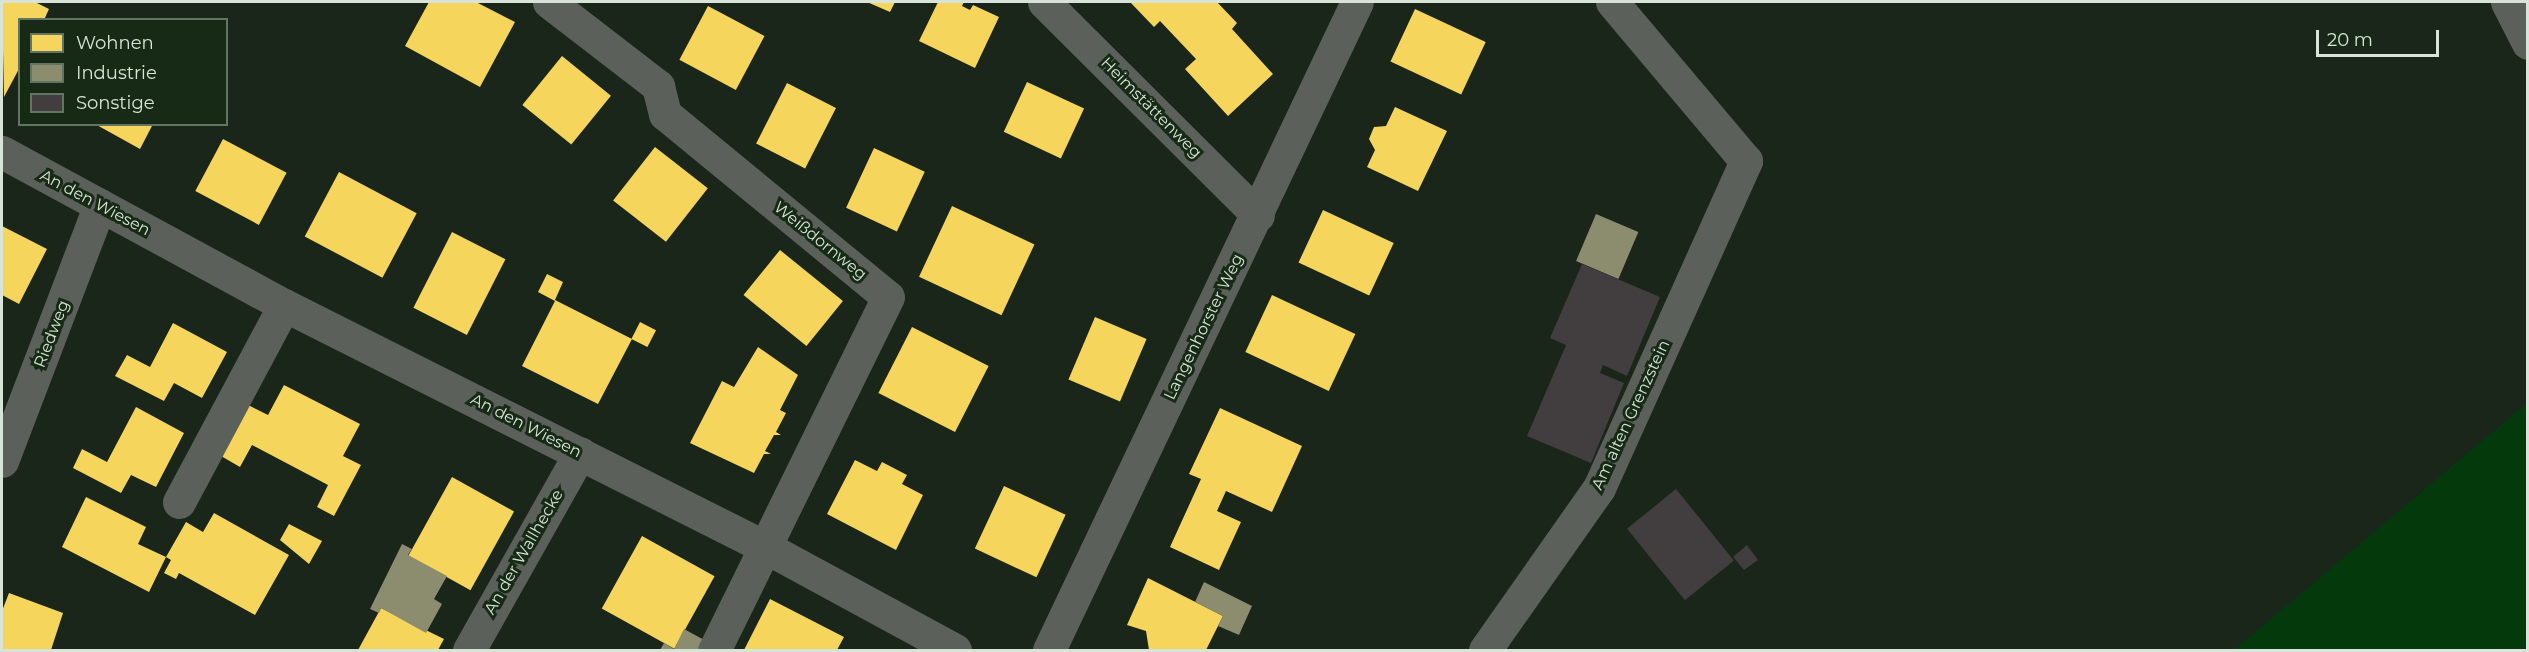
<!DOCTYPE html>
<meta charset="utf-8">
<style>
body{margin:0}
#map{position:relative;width:2529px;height:652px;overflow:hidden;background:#1a261a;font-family:Montserrat,sans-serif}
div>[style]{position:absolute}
.green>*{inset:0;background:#04390b}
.homes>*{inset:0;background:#f6d55c;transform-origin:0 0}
.industry>*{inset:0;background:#8c8c6e;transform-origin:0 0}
.building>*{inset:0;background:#423d3f;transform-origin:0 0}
.minor>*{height:33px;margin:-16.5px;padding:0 16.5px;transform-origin:16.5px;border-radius:16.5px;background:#5b605b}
span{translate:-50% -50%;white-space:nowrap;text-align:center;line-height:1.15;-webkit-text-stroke:6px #162a16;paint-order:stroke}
.street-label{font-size:16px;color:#d7e4d7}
.frame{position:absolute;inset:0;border:3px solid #d7e4d7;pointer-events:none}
.legend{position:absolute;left:18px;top:18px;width:210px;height:108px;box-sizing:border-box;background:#162a16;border:2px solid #637463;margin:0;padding:8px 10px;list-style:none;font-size:18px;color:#d7e4d7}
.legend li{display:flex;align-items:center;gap:12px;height:30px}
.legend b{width:30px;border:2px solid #637463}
.scale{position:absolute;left:2316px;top:30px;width:123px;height:27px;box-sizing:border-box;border:3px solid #d7e4d7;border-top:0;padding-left:8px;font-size:18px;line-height:21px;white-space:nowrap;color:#d7e4d7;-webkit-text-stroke:4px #162a16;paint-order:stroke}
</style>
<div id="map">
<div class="green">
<div style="clip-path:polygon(2527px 403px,2527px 650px,2234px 650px)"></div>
</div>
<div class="homes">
<div style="clip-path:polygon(2px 2px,35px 2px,49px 9px,44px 20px,20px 20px,20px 67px,4px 97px)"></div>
<div style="clip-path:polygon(429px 2px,476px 2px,515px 22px,480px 87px,405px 46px)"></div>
<div style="clip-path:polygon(867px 2px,895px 2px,890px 12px)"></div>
<div style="clip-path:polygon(938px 2px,964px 2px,962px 6px,970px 10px,973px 5px,999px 17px,975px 68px,919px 41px)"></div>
<div style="clip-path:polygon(1130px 2px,1217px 2px,1237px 23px,1232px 29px,1273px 74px,1228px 116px,1185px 69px,1196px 59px,1160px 21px,1154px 27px)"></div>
<div style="left:708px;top:6px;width:64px;height:61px;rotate:28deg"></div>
<div style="left:1415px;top:9px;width:78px;height:58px;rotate:25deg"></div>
<div style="left:562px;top:56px;width:63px;height:63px;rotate:39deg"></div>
<div style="left:1027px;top:82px;width:63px;height:55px;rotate:25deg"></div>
<div style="left:787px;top:83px;width:55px;height:68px;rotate:27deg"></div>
<div style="clip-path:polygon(1395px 107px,1447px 131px,1418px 191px,1367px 167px,1375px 150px,1369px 139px,1374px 127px,1386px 126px)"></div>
<div style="clip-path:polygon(95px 124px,153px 124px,140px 149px)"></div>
<div style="left:223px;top:139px;width:72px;height:59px;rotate:28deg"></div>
<div style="left:655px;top:147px;width:67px;height:68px;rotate:38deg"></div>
<div style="left:874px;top:148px;width:56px;height:66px;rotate:25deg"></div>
<div style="left:339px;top:172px;width:88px;height:73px;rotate:28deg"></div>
<div style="left:952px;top:206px;width:91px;height:78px;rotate:25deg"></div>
<div style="left:1323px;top:210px;width:78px;height:58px;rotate:25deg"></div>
<div style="clip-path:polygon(2px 226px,47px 249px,19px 304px,2px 295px)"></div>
<div style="left:452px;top:232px;width:60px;height:85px;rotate:27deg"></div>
<div style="left:780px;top:250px;width:81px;height:58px;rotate:39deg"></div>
<div style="clip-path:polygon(547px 274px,563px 282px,555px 300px,632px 339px,598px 404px,522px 366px,555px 301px,538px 292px)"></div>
<div style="left:1272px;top:295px;width:92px;height:63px;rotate:25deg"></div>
<div style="left:1095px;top:317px;width:56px;height:68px;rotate:23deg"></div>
<div style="left:640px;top:322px;width:18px;height:19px;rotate:27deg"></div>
<div style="clip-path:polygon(173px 323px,227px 352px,202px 398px,174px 383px,164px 401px,115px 376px,127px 355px,150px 367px)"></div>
<div style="left:912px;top:327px;width:86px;height:74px;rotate:27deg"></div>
<div style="clip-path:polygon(758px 347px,798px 375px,780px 410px,786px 413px,776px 432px,781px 435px,774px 435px,765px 451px,771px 454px,764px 454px,754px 473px,690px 443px,722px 381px,734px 387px)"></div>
<div style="clip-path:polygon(284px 385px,360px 424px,343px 456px,361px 465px,334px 516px,317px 507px,328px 485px,252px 445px,240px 467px,221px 456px,248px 405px,268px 415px)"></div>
<div style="clip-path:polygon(136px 407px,184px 433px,156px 487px,131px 475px,121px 493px,73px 468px,82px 449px,107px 462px)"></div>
<div style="clip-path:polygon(1220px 408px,1302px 446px,1272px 512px,1226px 491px,1217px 511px,1241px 522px,1219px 570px,1170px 547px,1201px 479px,1189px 474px)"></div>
<div style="clip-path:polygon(855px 460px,877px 471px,882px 462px,907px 475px,902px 484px,923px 495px,896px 550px,827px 514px)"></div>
<div style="left:452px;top:477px;width:71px;height:90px;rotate:29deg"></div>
<div style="left:1004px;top:486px;width:68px;height:69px;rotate:25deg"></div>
<div style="clip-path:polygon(86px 497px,146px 527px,138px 544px,166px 557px,186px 522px,203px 532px,214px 513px,289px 555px,255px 615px,179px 573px,176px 579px,164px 573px,171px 560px,166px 557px,149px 592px,62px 547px)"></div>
<div style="clip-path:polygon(289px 524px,322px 541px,309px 564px,280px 540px)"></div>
<div style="left:642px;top:536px;width:83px;height:83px;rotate:29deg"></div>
<div style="clip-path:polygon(1148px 578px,1223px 616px,1206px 650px,1149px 650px,1146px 631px,1127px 625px)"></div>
<div style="clip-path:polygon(9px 593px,63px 613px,51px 650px,2px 650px,2px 611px)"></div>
<div style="clip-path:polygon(770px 599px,844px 637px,837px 650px,744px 650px)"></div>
<div style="clip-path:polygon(381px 608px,444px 639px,438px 650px,358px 650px)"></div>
</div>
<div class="industry">
<div style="left:1596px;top:214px;width:46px;height:51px;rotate:23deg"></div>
<div style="clip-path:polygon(402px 544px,412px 549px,408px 555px,447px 576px,434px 599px,442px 604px,426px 633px,381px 608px,379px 613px,370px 609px)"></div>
<div style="clip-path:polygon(1204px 582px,1252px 606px,1239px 635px,1218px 626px,1223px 616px,1195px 602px)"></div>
<div style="clip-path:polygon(684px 629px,706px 641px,700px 650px,660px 650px,664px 643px,674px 649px)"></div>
</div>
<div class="building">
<div style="clip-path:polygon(1582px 264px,1660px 297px,1627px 376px,1603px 365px,1600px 373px,1624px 383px,1591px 463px,1527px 436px,1566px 345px,1550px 338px)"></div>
<div style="left:1676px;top:489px;width:92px;height:63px;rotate:51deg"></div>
<div style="clip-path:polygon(1747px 545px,1758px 560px,1744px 570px,1733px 557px)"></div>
</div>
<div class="minor">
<div style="left:549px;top:2px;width:138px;rotate:37.6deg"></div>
<div style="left:658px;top:86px;width:29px;rotate:76deg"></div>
<div style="left:665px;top:114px;width:288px;rotate:39.4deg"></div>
<div style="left:888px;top:297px;width:394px;rotate:116.2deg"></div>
<div style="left:1044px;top:2px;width:302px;rotate:44.9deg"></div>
<div style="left:2507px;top:2px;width:46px;rotate:62.9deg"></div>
<div style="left:2px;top:152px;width:321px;rotate:28.5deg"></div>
<div style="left:284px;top:305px;width:541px;rotate:26.71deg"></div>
<div style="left:767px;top:548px;width:214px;rotate:28.5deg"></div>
<div style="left:2px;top:461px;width:274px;rotate:-69.1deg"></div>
<div style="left:179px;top:502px;width:223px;rotate:-61.9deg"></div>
<div style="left:469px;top:650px;width:226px;rotate:-60.6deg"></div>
<div style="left:1049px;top:650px;width:717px;rotate:-64.58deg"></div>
<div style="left:1485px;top:650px;width:198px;rotate:-54.9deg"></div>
<div style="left:1599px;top:488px;width:359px;rotate:-65.8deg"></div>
<div style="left:1746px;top:161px;width:208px;rotate:-130.1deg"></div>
</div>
<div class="street-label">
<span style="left:1151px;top:108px;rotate:45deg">Heimstättenweg</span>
<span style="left:95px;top:203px;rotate:28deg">An den Wiesen</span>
<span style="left:820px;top:241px;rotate:39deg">Weißdornweg</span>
<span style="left:1204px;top:327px;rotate:-64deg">Langenhorster Weg</span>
<span style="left:52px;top:334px;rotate:-69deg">Riedweg</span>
<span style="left:1631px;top:415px;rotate:-65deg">Am alten Grenzstein</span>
<span style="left:526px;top:426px;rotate:27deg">An den Wiesen</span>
<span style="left:524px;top:552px;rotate:-60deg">An der Wallhecke</span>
</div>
<div class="frame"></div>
<ul class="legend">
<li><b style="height:16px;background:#f6d55c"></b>Wohnen</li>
<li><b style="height:16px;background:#8c8c6e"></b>Industrie</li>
<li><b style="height:16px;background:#423d3f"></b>Sonstige</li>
</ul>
<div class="scale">20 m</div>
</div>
